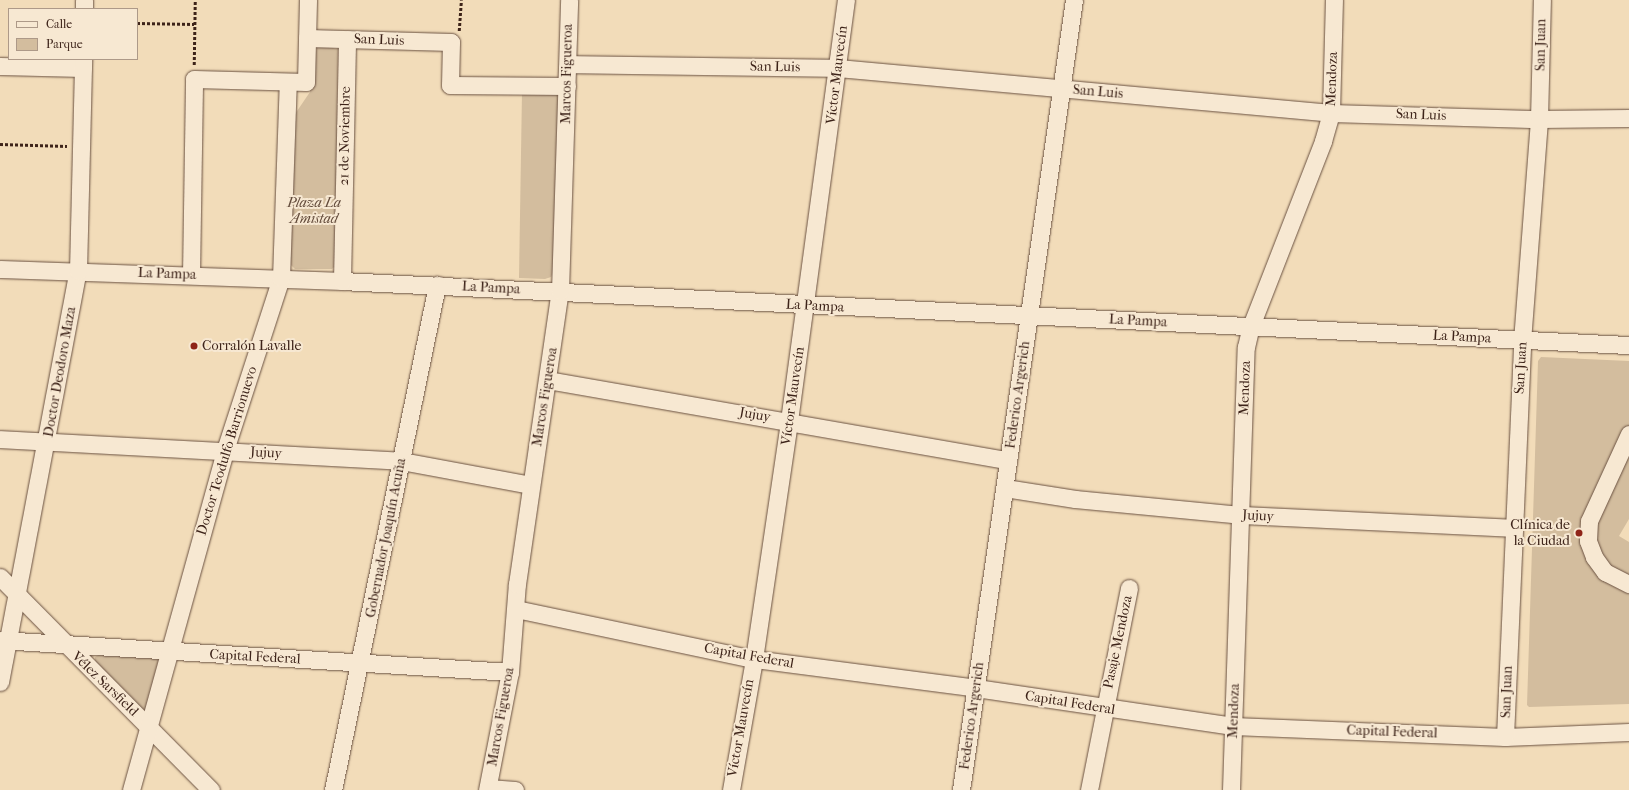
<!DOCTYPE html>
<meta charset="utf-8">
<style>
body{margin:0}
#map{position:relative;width:1629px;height:790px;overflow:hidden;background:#f2dcb9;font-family:"IM FELL French Canon",serif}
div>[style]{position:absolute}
.green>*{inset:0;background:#d3bd9e}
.path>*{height:2.5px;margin-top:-1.25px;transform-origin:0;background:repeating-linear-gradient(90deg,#3d2319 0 3px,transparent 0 5px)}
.roads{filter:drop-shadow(0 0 1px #6a5141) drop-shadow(0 0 1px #6a5141)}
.minor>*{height:17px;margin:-8.5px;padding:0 8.5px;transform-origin:8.5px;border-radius:8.5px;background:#f7e8d2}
.dots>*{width:11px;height:11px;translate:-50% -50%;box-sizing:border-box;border:2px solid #f7e8d2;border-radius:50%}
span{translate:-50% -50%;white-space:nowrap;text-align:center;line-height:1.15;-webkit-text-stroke:4px #f7e8d2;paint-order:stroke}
.street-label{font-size:14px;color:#3d2319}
.park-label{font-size:14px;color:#624a3a;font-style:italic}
.poi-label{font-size:14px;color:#3d2319}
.left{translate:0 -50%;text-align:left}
.right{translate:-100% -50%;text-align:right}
.legend{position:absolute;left:8px;top:8px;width:130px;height:52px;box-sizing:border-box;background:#f7e8d2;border:1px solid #ad9988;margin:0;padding:5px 7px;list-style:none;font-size:12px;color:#3d2319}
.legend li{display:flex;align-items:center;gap:8px;height:20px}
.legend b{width:20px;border:1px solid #ad9988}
</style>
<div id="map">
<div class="green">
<div style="clip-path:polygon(322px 46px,338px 49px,336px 265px,332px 269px,295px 269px,289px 263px,295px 114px,310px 92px,315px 54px,317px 48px)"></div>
<div style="clip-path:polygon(522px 92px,550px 93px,557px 95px,560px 101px,555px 269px,551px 277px,545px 279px,519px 278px)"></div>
<div style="clip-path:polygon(1541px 357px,1629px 361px,1629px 519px,1619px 536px,1629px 542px,1629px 704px,1529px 707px,1527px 705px,1538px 361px)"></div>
<div style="clip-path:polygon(102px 653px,151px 656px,158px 660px,160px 667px,148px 706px,144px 709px,140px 708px,95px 664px,95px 657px)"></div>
</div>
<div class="path">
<div style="left:137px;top:23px;width:57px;rotate:1deg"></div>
<div style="left:459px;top:31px;width:31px;rotate:-86deg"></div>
<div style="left:194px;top:65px;width:65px;rotate:-89.1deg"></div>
<div style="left:0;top:144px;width:67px;rotate:1.7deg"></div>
</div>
<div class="roads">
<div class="minor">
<div style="left:84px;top:9px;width:9px;rotate:-90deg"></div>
<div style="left:307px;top:38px;width:144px;rotate:1.6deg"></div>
<div style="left:451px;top:42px;width:43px;rotate:91.3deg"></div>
<div style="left:450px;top:85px;width:117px;rotate:0.5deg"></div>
<div style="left:568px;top:64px;width:270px;rotate:0.8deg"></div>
<div style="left:838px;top:68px;width:495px;rotate:5.2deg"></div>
<div style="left:1331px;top:113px;width:208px;rotate:1.7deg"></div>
<div style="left:1539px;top:119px;width:90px;rotate:-0.6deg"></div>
<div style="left:0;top:66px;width:83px;rotate:1.4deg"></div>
<div style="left:0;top:269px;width:342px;rotate:2deg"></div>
<div style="left:342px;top:281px;width:1289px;rotate:2.85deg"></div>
<div style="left:191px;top:275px;width:196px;rotate:-89.1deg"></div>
<div style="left:194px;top:79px;width:112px;rotate:1.5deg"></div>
<div style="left:306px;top:82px;width:82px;rotate:-88.6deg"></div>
<div style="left:342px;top:281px;width:242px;rotate:-88.8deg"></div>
<div style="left:548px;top:380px;width:467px;rotate:9.9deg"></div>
<div style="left:1629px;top:434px;width:96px;rotate:114.7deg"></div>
<div style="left:1589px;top:521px;width:20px;rotate:93deg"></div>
<div style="left:1588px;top:541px;width:17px;rotate:69deg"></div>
<div style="left:1594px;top:557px;width:19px;rotate:54deg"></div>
<div style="left:1605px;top:572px;width:27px;rotate:27deg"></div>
<div style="left:0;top:439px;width:402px;rotate:3.1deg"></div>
<div style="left:401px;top:461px;width:131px;rotate:10.5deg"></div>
<div style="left:1005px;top:488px;width:71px;rotate:8.9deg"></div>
<div style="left:1075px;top:499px;width:166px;rotate:5.5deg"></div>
<div style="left:1240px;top:515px;width:273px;rotate:2.7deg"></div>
<div style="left:0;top:577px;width:300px;rotate:45.3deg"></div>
<div style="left:516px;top:609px;width:243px;rotate:11.9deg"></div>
<div style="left:754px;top:659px;width:224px;rotate:7.4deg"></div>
<div style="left:976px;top:688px;width:260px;rotate:8.4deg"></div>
<div style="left:1233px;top:726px;width:272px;rotate:2.3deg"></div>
<div style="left:1505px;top:737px;width:124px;rotate:-2.3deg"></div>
<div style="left:0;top:640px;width:511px;rotate:3.59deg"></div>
<div style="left:0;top:682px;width:418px;rotate:-79.3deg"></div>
<div style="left:78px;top:271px;width:212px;rotate:-88.6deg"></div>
<div style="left:1505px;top:737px;width:396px;rotate:-87.5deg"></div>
<div style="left:1522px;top:341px;width:223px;rotate:-85.6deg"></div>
<div style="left:1539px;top:119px;width:119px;rotate:-88.6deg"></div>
<div style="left:488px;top:788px;width:27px;rotate:4deg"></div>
<div style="left:131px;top:790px;width:353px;rotate:-74.5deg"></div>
<div style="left:225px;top:450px;width:181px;rotate:-72deg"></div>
<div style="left:281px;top:278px;width:196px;rotate:-88deg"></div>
<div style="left:333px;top:790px;width:516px;rotate:-78.36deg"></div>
<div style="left:487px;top:790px;width:120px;rotate:-79deg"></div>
<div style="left:510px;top:672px;width:88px;rotate:-85.5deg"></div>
<div style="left:517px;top:584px;width:296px;rotate:-81.7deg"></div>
<div style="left:560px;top:291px;width:291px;rotate:-88.2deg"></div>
<div style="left:731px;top:790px;width:133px;rotate:-80deg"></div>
<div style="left:754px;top:659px;width:241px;rotate:-81.6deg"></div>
<div style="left:789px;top:421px;width:425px;rotate:-82.3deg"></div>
<div style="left:961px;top:790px;width:798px;rotate:-81.86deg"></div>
<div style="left:1089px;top:790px;width:206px;rotate:-78.8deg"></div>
<div style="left:1231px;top:790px;width:443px;rotate:-88.1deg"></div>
<div style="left:1246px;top:347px;width:22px;rotate:-77deg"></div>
<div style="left:1251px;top:326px;width:199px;rotate:-68.7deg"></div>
<div style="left:1323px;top:141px;width:29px;rotate:-74deg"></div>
<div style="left:1331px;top:113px;width:113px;rotate:-88.5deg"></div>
</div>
</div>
<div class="dots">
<div style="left:194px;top:346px;background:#8f2418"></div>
<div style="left:1579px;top:533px;background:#8f2418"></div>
</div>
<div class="street-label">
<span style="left:379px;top:40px;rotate:2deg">San Luis</span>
<span style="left:1541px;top:45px;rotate:-89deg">San Juan</span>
<span style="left:775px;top:67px;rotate:1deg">San Luis</span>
<span style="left:567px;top:74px;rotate:-89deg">Marcos Figueroa</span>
<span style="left:837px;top:75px;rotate:-83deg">Víctor Mauvecín</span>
<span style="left:1332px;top:79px;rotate:-88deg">Mendoza</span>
<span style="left:1098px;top:92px;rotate:5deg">San Luis</span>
<span style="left:1421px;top:115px;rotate:2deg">San Luis</span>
<span style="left:345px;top:136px;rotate:-89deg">21 de Noviembre</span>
<span style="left:167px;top:274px;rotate:2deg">La Pampa</span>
<span style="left:491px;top:288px;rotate:3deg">La Pampa</span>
<span style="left:815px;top:306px;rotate:3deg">La Pampa</span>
<span style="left:1138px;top:321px;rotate:3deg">La Pampa</span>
<span style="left:1462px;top:337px;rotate:3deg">La Pampa</span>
<span style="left:1521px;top:368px;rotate:-87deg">San Juan</span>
<span style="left:60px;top:372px;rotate:-80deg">Doctor Deodoro Maza</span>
<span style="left:1245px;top:388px;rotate:-88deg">Mendoza</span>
<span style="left:1018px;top:395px;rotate:-82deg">Federico Argerich</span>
<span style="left:793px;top:396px;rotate:-82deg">Víctor Mauvecín</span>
<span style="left:545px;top:397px;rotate:-81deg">Marcos Figueroa</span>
<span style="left:755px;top:415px;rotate:10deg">Jujuy</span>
<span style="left:227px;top:451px;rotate:-73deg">Doctor Teodulfo Barrionuevo</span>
<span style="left:266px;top:453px;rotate:3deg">Jujuy</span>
<span style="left:1258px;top:516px;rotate:3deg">Jujuy</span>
<span style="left:386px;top:538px;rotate:-79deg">Gobernador Joaquín Acuña</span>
<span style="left:1118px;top:642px;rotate:-78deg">Pasaje Mendoza</span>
<span style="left:749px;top:656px;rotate:10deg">Capital Federal</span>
<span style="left:255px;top:657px;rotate:3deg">Capital Federal</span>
<span style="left:105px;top:684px;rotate:44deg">Vélez Sarsfield</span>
<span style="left:1507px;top:692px;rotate:-88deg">San Juan</span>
<span style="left:1070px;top:703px;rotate:9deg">Capital Federal</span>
<span style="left:1234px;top:711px;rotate:-88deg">Mendoza</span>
<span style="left:972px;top:716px;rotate:-82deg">Federico Argerich</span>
<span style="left:501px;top:717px;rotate:-80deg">Marcos Figueroa</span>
<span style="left:741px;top:728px;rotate:-80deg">Víctor Mauvecín</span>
<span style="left:1392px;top:732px;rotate:2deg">Capital Federal</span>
</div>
<div class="park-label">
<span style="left:314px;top:211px">Plaza La<br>Amistad</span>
</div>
<div class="poi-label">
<span class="left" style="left:202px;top:346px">Corralón Lavalle</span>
<span class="right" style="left:1570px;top:533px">Clínica de<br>la Ciudad</span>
</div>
<ul class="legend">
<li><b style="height:5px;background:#f7e8d2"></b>Calle</li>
<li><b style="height:11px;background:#d3bd9e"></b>Parque</li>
</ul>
</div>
